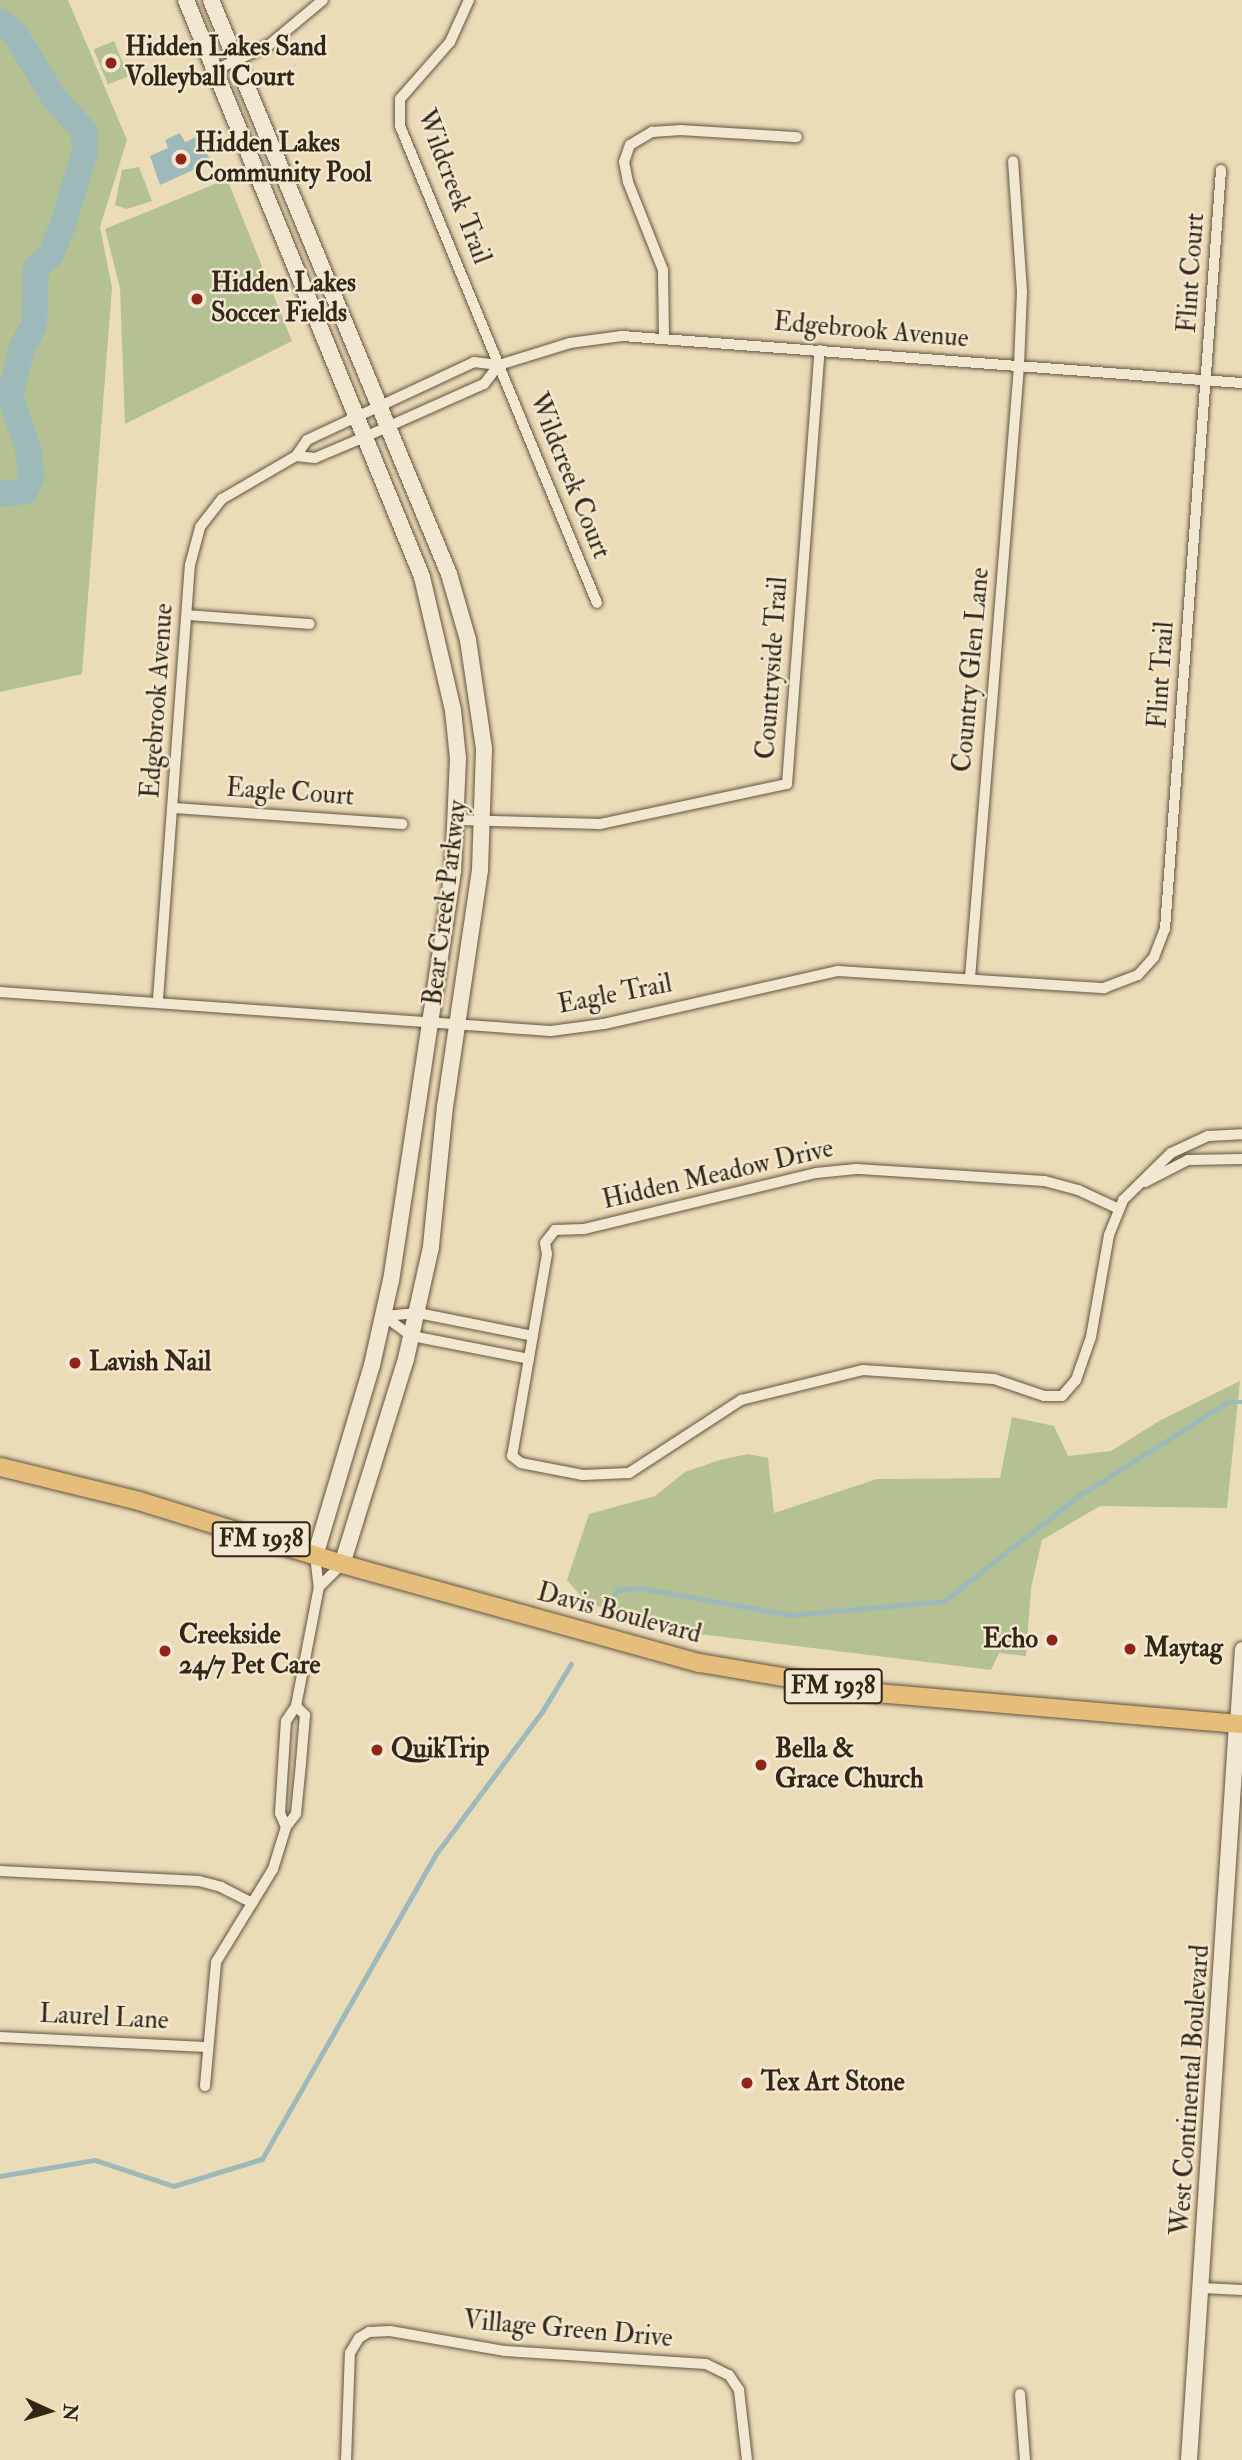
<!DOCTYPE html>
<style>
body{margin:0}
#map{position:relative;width:1242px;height:2460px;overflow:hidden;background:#ebdcb8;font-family:"IM FELL Double Pica",serif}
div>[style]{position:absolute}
.green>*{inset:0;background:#b4c191;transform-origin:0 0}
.water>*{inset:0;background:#9db9ba}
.stream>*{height:4.5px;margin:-2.25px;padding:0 2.25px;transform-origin:2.25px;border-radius:2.25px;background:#9db9ba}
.river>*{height:26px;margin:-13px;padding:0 13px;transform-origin:13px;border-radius:13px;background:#9db9ba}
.roads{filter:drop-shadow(0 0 2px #62543f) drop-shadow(0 0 2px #62543f)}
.minor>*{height:10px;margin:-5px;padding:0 5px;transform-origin:5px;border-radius:5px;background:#f2e8d1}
.tertiary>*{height:14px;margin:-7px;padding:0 7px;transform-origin:7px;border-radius:7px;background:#f2e8d1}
.secondary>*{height:16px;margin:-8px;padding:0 8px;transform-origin:8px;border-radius:8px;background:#f2e8d1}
.primary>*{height:18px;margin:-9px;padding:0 9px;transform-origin:9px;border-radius:9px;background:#e6be7c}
.dots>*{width:19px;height:19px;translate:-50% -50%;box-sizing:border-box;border:4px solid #f2e8d1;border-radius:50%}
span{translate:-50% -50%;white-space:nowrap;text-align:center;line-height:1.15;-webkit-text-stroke:5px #f2e8d1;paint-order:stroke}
.shield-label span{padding:2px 5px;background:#f2e8d1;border:2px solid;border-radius:5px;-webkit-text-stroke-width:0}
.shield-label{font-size:24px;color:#342617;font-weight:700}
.poi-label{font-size:26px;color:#342617;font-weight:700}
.left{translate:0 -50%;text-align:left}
.right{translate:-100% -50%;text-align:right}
.street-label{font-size:26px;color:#342617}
.north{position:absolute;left:14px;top:2376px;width:70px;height:70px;-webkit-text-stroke:5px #f2e8d1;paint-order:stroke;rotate:94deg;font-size:19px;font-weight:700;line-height:28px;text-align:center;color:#342617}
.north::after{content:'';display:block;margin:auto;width:24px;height:32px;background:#342617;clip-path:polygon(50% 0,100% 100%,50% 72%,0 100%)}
</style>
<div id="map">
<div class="green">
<div style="clip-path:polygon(0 0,68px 0,127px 140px,100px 227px,112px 288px,82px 674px,0 692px)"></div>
<div style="left:114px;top:41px;width:38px;height:22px;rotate:68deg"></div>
<div style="clip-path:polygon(139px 167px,152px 201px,127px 209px,115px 205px,122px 170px)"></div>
<div style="clip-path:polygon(227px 179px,292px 341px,125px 424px,120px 288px,105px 229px)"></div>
<div style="clip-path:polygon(1240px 1381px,1227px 1508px,1100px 1506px,1042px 1540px,1031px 1588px,1026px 1656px,999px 1653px,991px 1670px,691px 1633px,587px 1603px,567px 1580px,589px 1514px,655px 1496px,685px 1472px,720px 1460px,748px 1454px,768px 1458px,774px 1513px,877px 1479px,1000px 1478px,1012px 1417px,1054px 1426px,1068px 1456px,1111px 1451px,1159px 1421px)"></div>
</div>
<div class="water">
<div style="clip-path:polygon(180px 133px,185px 142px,199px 136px,211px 162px,160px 185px,150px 156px,168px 148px,165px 140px)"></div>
</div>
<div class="stream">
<div style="left:0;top:395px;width:10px"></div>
<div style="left:609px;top:1603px;width:15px;rotate:-58deg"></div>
<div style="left:617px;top:1590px;width:23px;rotate:-5deg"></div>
<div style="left:640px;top:1588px;width:153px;rotate:10.1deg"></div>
<div style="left:791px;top:1615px;width:154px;rotate:-5.2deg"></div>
<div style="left:944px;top:1601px;width:169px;rotate:-38deg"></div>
<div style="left:1077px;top:1497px;width:178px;rotate:-32.2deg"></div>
<div style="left:1228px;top:1402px;width:14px"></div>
<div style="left:0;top:2176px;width:96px;rotate:-9.6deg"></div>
<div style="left:95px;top:2160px;width:83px;rotate:18.2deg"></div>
<div style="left:174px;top:2186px;width:92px;rotate:-17.1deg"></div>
<div style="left:262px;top:2159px;width:351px;rotate:-60.3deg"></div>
<div style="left:436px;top:1854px;width:177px;rotate:-53.3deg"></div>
<div style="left:542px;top:1712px;width:56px;rotate:-58.9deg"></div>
</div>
<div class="river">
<div style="left:0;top:21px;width:20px;rotate:41deg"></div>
<div style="left:15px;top:34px;width:75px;rotate:58.6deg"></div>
<div style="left:54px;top:98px;width:45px;rotate:47.7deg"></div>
<div style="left:84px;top:131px;width:20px;rotate:87deg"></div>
<div style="left:85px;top:151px;width:77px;rotate:106.6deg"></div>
<div style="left:63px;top:225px;width:33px;rotate:113deg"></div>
<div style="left:50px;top:255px;width:19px;rotate:137deg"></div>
<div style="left:36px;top:268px;width:57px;rotate:92deg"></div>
<div style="left:34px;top:325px;width:26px;rotate:118deg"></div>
<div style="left:22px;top:348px;width:49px;rotate:104.3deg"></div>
<div style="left:10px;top:395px;width:60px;rotate:71.6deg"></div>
<div style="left:29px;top:452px;width:25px;rotate:85deg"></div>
<div style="left:31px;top:477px;width:15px;rotate:113deg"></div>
<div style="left:25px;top:491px;width:25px;rotate:173deg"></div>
</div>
<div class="roads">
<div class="minor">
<div style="left:469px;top:0;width:46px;rotate:114.3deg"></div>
<div style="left:450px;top:42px;width:76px;rotate:131.3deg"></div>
<div style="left:400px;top:99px;width:27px;rotate:90deg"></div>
<div style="left:400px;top:126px;width:516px;rotate:67.56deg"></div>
<div style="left:217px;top:69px;width:57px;rotate:-24.8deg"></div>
<div style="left:269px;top:45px;width:70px;rotate:-39.8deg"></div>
<div style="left:664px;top:337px;width:67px;rotate:-90.9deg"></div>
<div style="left:663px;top:270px;width:95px;rotate:-111.7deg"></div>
<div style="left:628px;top:182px;width:20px;rotate:-101deg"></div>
<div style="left:624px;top:162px;width:18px;rotate:-71deg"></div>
<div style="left:630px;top:145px;width:26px;rotate:-31deg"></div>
<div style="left:652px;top:132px;width:29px;rotate:-4deg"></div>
<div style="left:681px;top:130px;width:116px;rotate:3.5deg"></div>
<div style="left:296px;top:456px;width:19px;rotate:6deg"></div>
<div style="left:315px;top:458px;width:56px;rotate:-22.9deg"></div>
<div style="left:367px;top:436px;width:128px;rotate:-24deg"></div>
<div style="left:484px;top:384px;width:24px;rotate:-52deg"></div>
<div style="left:187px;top:615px;width:123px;rotate:4.2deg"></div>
<div style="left:174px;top:808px;width:229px;rotate:4deg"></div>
<div style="left:458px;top:820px;width:142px;rotate:1.6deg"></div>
<div style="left:600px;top:824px;width:191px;rotate:-12.1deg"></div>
<div style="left:787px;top:784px;width:435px;rotate:-85.7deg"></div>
<div style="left:970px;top:978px;width:614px;rotate:-85.42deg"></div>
<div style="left:1019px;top:366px;width:74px;rotate:-87.7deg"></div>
<div style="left:1022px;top:292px;width:131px;rotate:-93.9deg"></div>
<div style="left:0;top:992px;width:552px;rotate:4.05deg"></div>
<div style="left:551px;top:1031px;width:53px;rotate:-7.5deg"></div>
<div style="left:604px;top:1024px;width:240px;rotate:-12.8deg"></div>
<div style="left:838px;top:971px;width:267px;rotate:3.7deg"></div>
<div style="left:1104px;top:988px;width:36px;rotate:-21deg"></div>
<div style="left:1138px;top:975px;width:24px;rotate:-48deg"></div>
<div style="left:1154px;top:957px;width:30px;rotate:-69deg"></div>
<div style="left:1165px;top:929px;width:761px;rotate:-85.78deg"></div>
<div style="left:158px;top:999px;width:435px;rotate:-85.8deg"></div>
<div style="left:190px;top:565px;width:39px;rotate:-75deg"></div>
<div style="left:200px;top:527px;width:36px;rotate:-52deg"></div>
<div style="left:222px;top:499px;width:86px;rotate:-30.2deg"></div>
<div style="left:296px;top:456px;width:19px;rotate:-55deg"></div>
<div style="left:307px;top:440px;width:184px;rotate:-25deg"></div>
<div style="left:474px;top:362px;width:25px;rotate:7deg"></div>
<div style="left:499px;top:365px;width:74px;rotate:-17.2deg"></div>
<div style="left:570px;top:343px;width:52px;rotate:-7.7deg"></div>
<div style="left:622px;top:336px;width:622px;rotate:4.34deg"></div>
<div style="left:1145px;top:1182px;width:48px;rotate:-27.1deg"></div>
<div style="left:1188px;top:1160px;width:54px;rotate:-1.1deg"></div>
<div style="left:1119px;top:1209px;width:45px;rotate:-155.1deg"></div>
<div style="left:1078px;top:1190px;width:35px;rotate:-165deg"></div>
<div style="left:1044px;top:1181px;width:188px;rotate:-176.3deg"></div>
<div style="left:856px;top:1169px;width:40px;rotate:174.3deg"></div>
<div style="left:816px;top:1173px;width:239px;rotate:166.4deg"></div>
<div style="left:584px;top:1229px;width:29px;rotate:178deg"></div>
<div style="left:555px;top:1230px;width:16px;rotate:128deg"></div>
<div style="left:545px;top:1243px;width:11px;rotate:80deg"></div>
<div style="left:547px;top:1254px;width:205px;rotate:99.8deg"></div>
<div style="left:512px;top:1456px;width:11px;rotate:38deg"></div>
<div style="left:521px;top:1463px;width:63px;rotate:11deg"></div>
<div style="left:583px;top:1475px;width:46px;rotate:-2.5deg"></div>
<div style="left:629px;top:1473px;width:134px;rotate:-33.1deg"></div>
<div style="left:741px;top:1400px;width:126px;rotate:-13.8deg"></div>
<div style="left:863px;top:1370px;width:131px;rotate:3.9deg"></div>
<div style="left:994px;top:1379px;width:53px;rotate:18.8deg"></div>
<div style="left:1044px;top:1396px;width:18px"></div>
<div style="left:1062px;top:1396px;width:21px;rotate:-49deg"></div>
<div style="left:1076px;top:1380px;width:46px;rotate:-70.8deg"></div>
<div style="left:1091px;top:1337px;width:104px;rotate:-80deg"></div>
<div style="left:1109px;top:1235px;width:38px;rotate:-68deg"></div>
<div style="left:1123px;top:1200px;width:67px;rotate:-44.4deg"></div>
<div style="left:1171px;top:1153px;width:41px;rotate:-24.7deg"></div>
<div style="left:1208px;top:1136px;width:34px;rotate:-3deg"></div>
<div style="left:384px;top:1316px;width:34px;rotate:36deg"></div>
<div style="left:412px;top:1336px;width:119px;rotate:11.1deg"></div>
<div style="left:384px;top:1316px;width:34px;rotate:-5deg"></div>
<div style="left:418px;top:1313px;width:117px;rotate:11.3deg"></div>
<div style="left:315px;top:1556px;width:31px;rotate:83deg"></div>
<div style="left:319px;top:1587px;width:33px;rotate:-45deg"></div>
<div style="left:296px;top:1706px;width:13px;rotate:45deg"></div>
<div style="left:305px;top:1715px;width:48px;rotate:94.8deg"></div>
<div style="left:301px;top:1763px;width:51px;rotate:95.6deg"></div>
<div style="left:296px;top:1814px;width:16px;rotate:128deg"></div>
<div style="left:286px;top:1827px;width:15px;rotate:-113deg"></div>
<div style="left:280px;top:1813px;width:92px;rotate:-86.3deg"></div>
<div style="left:286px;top:1721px;width:18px;rotate:-56deg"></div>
<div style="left:296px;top:1706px;width:121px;rotate:-79.1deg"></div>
<div style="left:0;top:1871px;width:199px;rotate:2.9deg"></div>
<div style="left:199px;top:1881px;width:23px;rotate:15deg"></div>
<div style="left:221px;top:1887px;width:35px;rotate:27deg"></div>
<div style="left:0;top:2037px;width:206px;rotate:2.8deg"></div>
<div style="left:205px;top:2086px;width:124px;rotate:-84.9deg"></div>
<div style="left:216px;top:1962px;width:109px;rotate:-58.5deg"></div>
<div style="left:273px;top:1869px;width:44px;rotate:-72.8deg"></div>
<div style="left:1203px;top:2288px;width:39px;rotate:3deg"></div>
<div style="left:1020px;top:2394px;width:66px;rotate:85.7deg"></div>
<div style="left:346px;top:2460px;width:107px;rotate:-87.9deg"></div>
<div style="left:350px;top:2353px;width:17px;rotate:-59deg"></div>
<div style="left:359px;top:2338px;width:12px;rotate:-31deg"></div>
<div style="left:369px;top:2332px;width:21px;rotate:-3deg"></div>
<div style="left:390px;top:2331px;width:117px;rotate:9.9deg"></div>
<div style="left:505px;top:2351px;width:201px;rotate:3.7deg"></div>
<div style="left:706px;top:2364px;width:25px;rotate:26deg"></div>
<div style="left:729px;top:2375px;width:18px;rotate:56deg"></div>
<div style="left:739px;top:2390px;width:70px;rotate:83.5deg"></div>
</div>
<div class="tertiary">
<div style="left:1237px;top:1724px;width:75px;rotate:-86.2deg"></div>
</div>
<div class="secondary">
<div style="left:186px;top:0;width:623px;rotate:67.75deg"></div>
<div style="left:422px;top:577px;width:137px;rotate:76.9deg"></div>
<div style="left:453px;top:710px;width:48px;rotate:84.1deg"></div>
<div style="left:458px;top:758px;width:113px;rotate:92.5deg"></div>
<div style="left:453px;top:871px;width:414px;rotate:98.6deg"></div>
<div style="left:391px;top:1280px;width:87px;rotate:102.6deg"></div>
<div style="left:372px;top:1365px;width:199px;rotate:106.6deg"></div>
<div style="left:211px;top:0;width:621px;rotate:67.48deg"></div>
<div style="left:449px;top:574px;width:69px;rotate:73.9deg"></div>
<div style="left:468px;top:640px;width:110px;rotate:81.6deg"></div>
<div style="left:484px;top:749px;width:121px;rotate:91.9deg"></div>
<div style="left:480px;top:870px;width:239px;rotate:98.4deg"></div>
<div style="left:445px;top:1106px;width:142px;rotate:95.7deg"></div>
<div style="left:431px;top:1247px;width:115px;rotate:102.6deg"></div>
<div style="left:406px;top:1359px;width:215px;rotate:107.3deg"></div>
<div style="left:1189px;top:2460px;width:738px;rotate:-86.27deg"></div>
</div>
<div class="primary">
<div style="left:0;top:1467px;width:143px;rotate:13.7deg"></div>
<div style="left:139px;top:1501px;width:213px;rotate:17.2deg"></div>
<div style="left:342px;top:1564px;width:371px;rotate:15.5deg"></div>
<div style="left:700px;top:1663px;width:180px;rotate:9.6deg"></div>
<div style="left:877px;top:1693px;width:366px;rotate:4.9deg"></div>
</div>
</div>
<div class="dots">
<div style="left:111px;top:63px;background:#8f2418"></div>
<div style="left:181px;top:159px;background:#8f2418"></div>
<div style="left:197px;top:299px;background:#8f2418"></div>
<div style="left:75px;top:1363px;background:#8f2418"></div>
<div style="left:1052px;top:1640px;background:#8f2418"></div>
<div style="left:1130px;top:1649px;background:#8f2418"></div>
<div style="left:165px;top:1651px;background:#8f2418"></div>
<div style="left:377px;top:1750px;background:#8f2418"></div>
<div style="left:761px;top:1765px;background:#8f2418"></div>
<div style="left:747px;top:2083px;background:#8f2418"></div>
</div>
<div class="shield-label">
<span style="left:261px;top:1539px">FM 1938</span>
<span style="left:833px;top:1686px">FM 1938</span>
</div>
<div class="poi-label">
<span class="left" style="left:125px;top:63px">Hidden Lakes Sand<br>Volleyball Court</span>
<span class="left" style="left:195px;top:159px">Hidden Lakes<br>Community Pool</span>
<span class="left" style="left:211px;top:299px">Hidden Lakes<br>Soccer Fields</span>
<span class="left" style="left:89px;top:1363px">Lavish Nail</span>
<span class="left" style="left:179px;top:1651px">Creekside<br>24/7 Pet Care</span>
<span class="right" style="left:1038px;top:1640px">Echo</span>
<span class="left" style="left:1144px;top:1649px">Maytag</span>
<span class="left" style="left:391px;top:1750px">QuikTrip</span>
<span class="left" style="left:775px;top:1765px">Bella &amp;<br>Grace Church</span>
<span class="left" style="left:761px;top:2083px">Tex Art Stone</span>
</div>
<div class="street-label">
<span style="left:453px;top:187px;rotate:69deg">Wildcreek Trail</span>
<span style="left:1192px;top:273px;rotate:-86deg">Flint Court</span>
<span style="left:871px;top:331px;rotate:5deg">Edgebrook Avenue</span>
<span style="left:569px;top:476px;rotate:68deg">Wildcreek Court</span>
<span style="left:773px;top:668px;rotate:-86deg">Countryside Trail</span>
<span style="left:972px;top:670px;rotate:-85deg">Country Glen Lane</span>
<span style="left:1162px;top:675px;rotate:-86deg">Flint Trail</span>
<span style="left:158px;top:701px;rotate:-86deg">Edgebrook Avenue</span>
<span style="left:290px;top:793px;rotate:4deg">Eagle Court</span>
<span style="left:446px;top:903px;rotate:-83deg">Bear Creek Parkway</span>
<span style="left:615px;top:995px;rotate:-11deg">Eagle Trail</span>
<span style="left:718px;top:1175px;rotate:-13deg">Hidden Meadow Drive</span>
<span style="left:619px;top:1614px;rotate:15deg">Davis Boulevard</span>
<span style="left:104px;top:2018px;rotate:3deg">Laurel Lane</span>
<span style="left:1191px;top:2090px;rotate:-86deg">West Continental Boulevard</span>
<span style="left:568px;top:2330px;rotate:5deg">Village Green Drive</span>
</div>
<div class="north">N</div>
</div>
